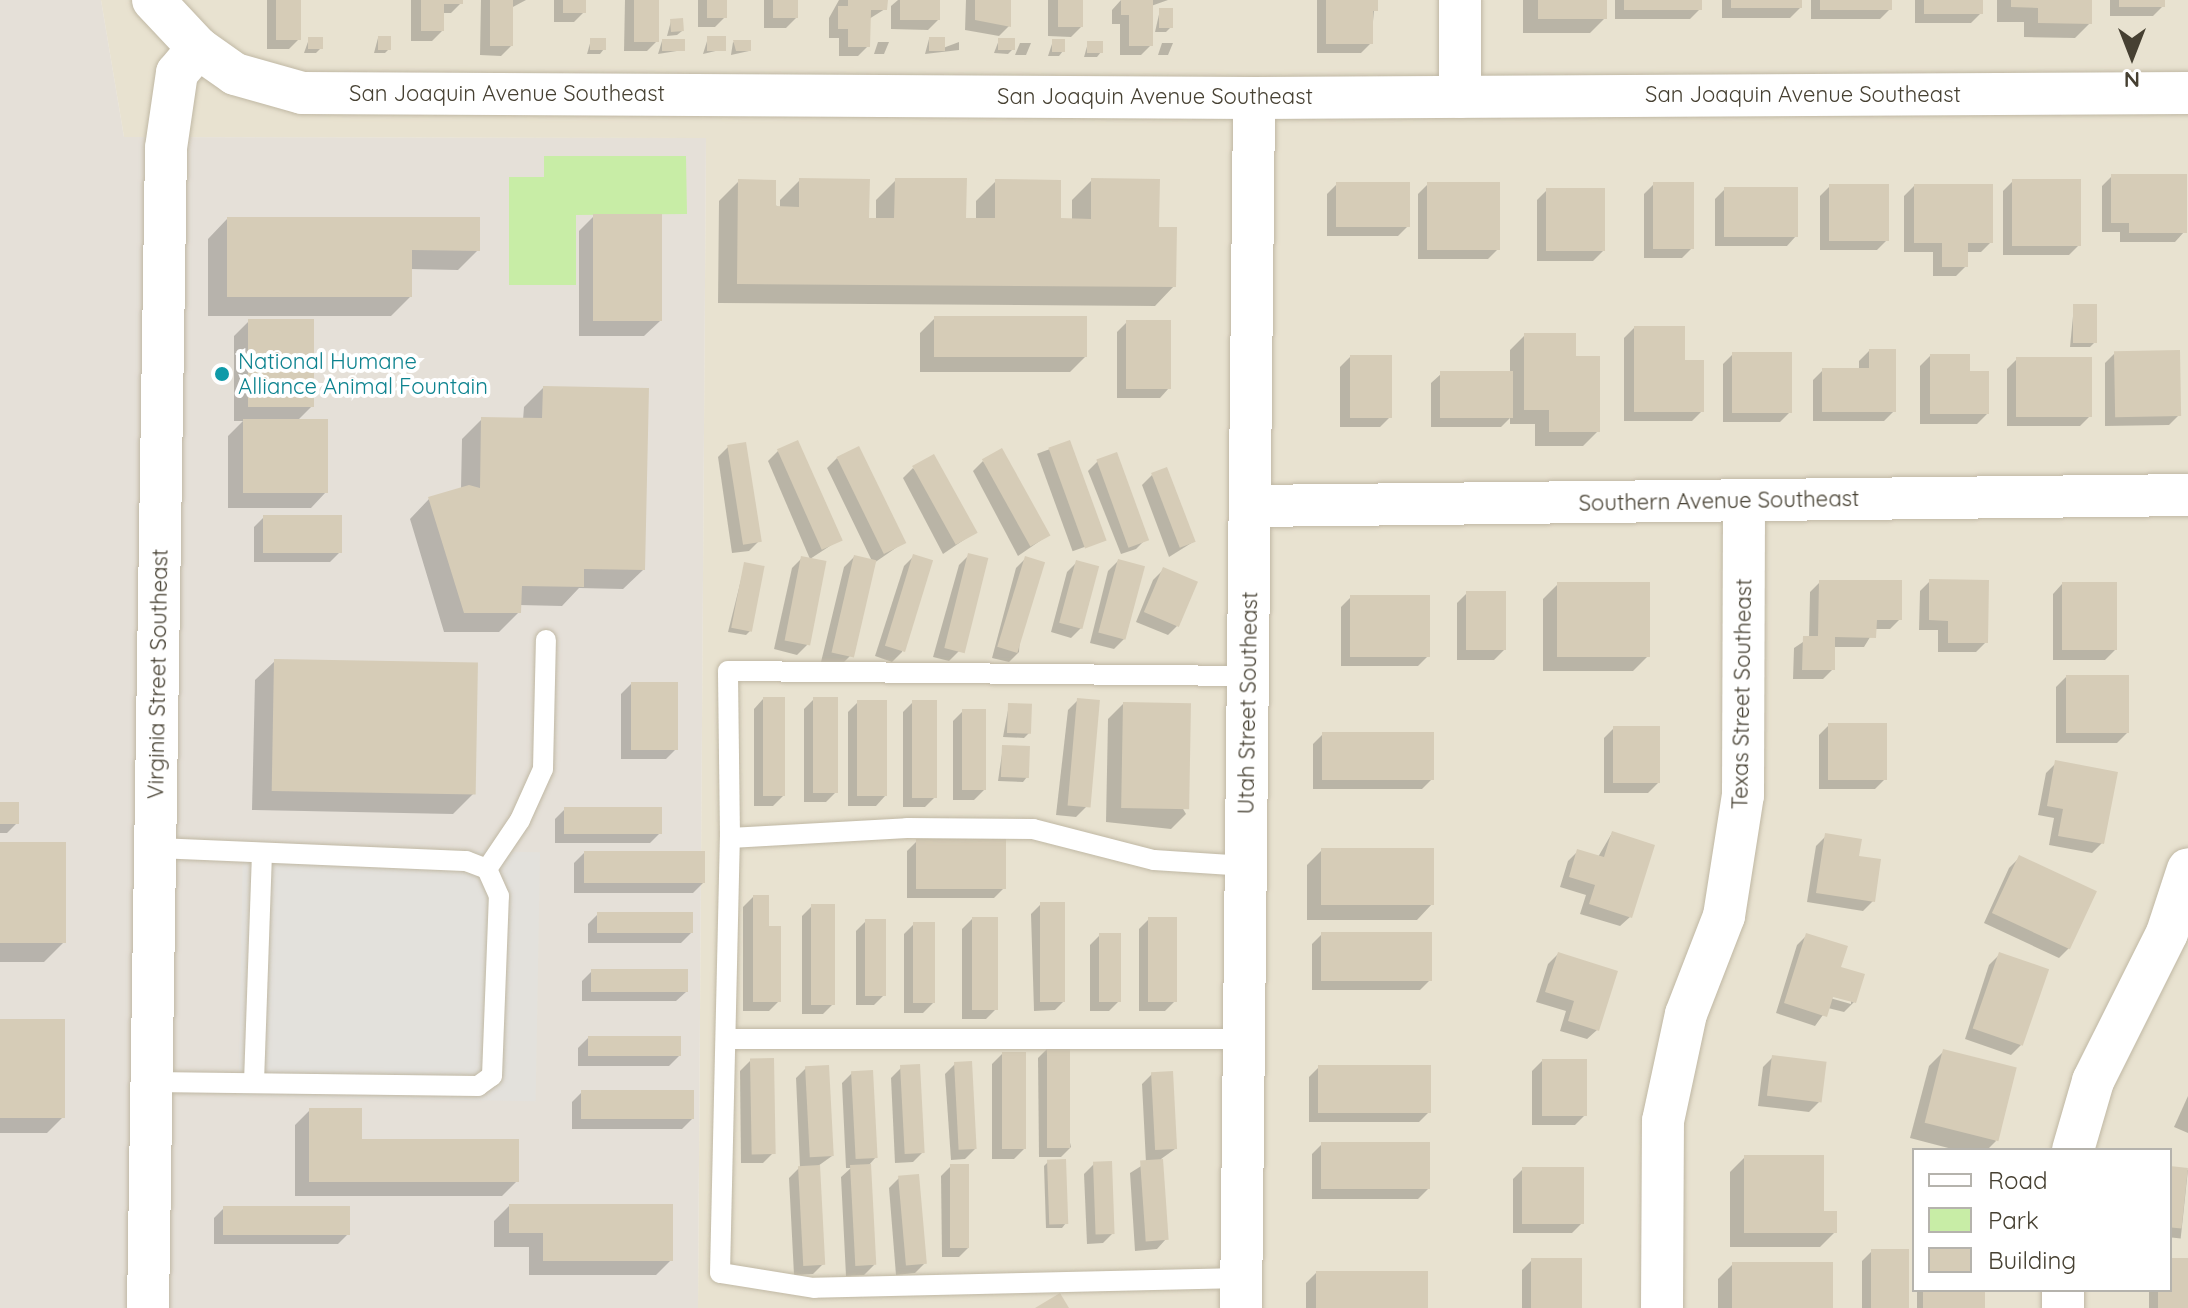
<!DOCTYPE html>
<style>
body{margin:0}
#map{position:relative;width:2188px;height:1308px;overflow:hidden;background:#f4f0e2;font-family:Quicksand,sans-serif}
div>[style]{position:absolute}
.residential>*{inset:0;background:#e8e2d0}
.industrial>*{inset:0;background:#e5e0d8}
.green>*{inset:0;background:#c8eda6}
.parking>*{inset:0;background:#e3e1dc;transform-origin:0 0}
.shadow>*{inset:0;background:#0003;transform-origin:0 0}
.building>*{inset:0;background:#d6ccb7;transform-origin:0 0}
.roads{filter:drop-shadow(0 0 2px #c0b8a4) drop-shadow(0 0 2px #c0b8a4)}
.service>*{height:20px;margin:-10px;padding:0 10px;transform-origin:10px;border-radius:10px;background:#fff}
.minor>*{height:42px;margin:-21px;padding:0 21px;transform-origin:21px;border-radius:21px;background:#fff}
.dots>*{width:22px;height:22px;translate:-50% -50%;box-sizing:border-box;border:4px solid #fff;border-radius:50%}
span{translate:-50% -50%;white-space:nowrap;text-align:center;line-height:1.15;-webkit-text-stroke:8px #fff;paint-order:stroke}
.street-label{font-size:22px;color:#464032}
.culture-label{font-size:22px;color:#0d838f}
.left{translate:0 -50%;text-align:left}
.legend{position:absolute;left:1912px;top:1148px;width:260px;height:144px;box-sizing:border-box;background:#fff;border:2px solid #b5b3ad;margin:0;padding:10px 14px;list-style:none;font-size:24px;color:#464032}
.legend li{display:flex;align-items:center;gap:16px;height:40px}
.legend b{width:40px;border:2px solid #b5b3ad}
.north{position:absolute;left:2092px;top:16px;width:80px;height:80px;-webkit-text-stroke:6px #fff;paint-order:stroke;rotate:180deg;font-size:22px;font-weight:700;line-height:32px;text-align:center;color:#464032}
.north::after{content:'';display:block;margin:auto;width:28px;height:36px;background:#464032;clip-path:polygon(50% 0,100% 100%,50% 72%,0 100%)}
</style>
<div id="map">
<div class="residential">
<div style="clip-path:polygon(evenodd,101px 0,2188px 0,2188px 1308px,698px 1308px,706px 138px,124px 137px,101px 0,1914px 1150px,2170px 1150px,2170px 1290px,1914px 1290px,1914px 1150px)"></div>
</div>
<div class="industrial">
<div style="clip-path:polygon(0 0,101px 0,124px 137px,706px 138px,698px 1308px,0 1308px)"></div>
</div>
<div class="green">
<div style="clip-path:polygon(544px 156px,686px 156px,687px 214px,576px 215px,576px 285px,509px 285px,509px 177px,544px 177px)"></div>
</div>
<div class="parking">
<div style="left:243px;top:847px;width:297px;height:249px;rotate:1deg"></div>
</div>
<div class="shadow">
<div style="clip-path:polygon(267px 0,299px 0,299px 39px,289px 49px,267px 49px)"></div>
<div style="clip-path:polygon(411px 0,461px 0,461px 3px,451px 13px,442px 13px,442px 31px,432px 41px,411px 41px)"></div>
<div style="clip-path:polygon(481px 0,526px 0,511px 8px,511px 46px,501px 56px,480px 55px)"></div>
<div style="clip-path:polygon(554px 0,584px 0,584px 12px,574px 22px,554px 22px)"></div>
<div style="clip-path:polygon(625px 0,657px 0,657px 41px,647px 51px,624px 51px)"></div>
<div style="clip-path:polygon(698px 0,725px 0,725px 17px,715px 27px,698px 27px)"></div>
<div style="clip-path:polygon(764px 0,796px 0,796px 18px,786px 28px,764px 28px)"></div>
<div style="clip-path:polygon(839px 0,885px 0,885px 9px,869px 19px,868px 46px,858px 56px,839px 56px,839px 38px,829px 38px,829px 18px)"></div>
<div style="clip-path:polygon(898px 0,938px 0,938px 20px,928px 30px,891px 29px,891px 6px)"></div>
<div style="clip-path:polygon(966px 0,1009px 0,1009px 26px,999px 36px,965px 30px)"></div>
<div style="clip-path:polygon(1048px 0,1081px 0,1081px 27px,1071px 37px,1048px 36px)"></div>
<div style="clip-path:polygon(1168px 0,1151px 6px,1151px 45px,1141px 55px,1120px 55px,1120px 24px,1112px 24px,1112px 10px,1121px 0)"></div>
<div style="clip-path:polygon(1317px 0,1375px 0,1371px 43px,1361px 53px,1317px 53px)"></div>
<div style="clip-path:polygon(1523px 0,1605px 0,1605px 18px,1590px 33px,1523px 33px)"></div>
<div style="clip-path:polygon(1615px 0,1700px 0,1700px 9px,1690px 19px,1615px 19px)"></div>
<div style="clip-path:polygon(1722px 0,1800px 0,1800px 8px,1790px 18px,1722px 18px)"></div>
<div style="clip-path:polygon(1811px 0,1890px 0,1890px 9px,1880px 19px,1811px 19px)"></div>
<div style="clip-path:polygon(1915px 0,1981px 0,1981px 13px,1971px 23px,1915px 23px)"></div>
<div style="clip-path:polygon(1997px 0,2090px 0,2090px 23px,2075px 38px,2024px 37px,2024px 22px,1997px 22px)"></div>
<div style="clip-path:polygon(2110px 0,2163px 0,2163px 6px,2153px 16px,2110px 16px)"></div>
<div style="clip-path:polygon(1160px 10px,1171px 27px,1166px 32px,1155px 32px)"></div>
<div style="clip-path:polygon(671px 21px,682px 31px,677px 35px,667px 36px)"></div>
<div style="clip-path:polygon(378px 38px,389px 49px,385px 53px,374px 53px)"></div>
<div style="clip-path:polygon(708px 38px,724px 49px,703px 54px)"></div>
<div style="clip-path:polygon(309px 39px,321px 48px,316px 53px,304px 53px)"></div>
<div style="clip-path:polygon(929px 39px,943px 48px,959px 42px,959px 50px,925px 54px)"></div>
<div style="clip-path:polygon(591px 40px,604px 49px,600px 54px,587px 54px)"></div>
<div style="clip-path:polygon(999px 40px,1013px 49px,1008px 54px,994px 53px)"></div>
<div style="clip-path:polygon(662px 41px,683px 50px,658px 54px)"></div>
<div style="clip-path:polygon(1053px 41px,1063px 51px,1059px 56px,1048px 56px)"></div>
<div style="clip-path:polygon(733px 42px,749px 51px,731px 55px)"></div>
<div style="clip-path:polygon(878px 42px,889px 42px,884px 54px,874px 54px)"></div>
<div style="clip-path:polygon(1020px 43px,1031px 43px,1026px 55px,1015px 55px)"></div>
<div style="clip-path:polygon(1088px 43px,1101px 52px,1097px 57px,1084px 57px)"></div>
<div style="clip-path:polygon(1162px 43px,1173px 43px,1168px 55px,1158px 55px)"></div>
<div style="clip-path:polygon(2112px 176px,2184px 232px,2175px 242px,2120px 242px,2120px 232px,2102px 232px,2102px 186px)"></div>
<div style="clip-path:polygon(800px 180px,867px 220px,876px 220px,876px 200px,896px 180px,964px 220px,976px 220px,976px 201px,996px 181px,1059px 220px,1072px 221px,1072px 200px,1092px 180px,1157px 229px,1174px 286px,1155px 306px,718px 303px,719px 201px,739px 181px,780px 208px,780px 200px)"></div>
<div style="clip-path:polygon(2013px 181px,2079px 245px,2069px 255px,2003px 255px,2003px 191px)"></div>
<div style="clip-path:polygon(1337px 184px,1408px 226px,1398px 236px,1327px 236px,1327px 194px)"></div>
<div style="clip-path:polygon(1428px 184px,1498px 249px,1488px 259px,1418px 259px,1418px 194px)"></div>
<div style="clip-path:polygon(1654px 184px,1692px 248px,1682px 258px,1644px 258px,1644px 194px)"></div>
<div style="clip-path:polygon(1830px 186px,1887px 240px,1877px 250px,1820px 250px,1820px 196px)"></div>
<div style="clip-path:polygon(1914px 186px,1991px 242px,1981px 252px,1966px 252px,1966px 266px,1956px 276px,1933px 276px,1933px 252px,1904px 252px,1904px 196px)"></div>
<div style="clip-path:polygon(1725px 189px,1796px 236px,1787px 246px,1715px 246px,1715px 199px)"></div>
<div style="clip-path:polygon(1547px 190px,1603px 251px,1593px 261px,1537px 261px,1537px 200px)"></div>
<div style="clip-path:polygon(594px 216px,660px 321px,644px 336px,579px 336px,579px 231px)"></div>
<div style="clip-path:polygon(227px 219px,478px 250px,458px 270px,410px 269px,410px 297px,391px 316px,208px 316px,208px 239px)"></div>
<div style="clip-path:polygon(2074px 306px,2095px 342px,2090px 347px,2070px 347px)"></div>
<div style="clip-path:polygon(935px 318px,1085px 357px,1070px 372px,920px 372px,920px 333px)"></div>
<div style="clip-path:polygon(249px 321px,312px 406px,297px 421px,326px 492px,311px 508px,228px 508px,228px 436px,243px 421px,234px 421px,234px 336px)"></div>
<div style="clip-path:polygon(1127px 322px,1169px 388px,1160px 398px,1117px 398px,1117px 332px)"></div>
<div style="clip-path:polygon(1634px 328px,1683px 362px,1702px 411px,1692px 421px,1624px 421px,1624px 338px)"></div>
<div style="clip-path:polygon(1525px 335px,1574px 358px,1598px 431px,1583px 446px,1535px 446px,1535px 424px,1510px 424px,1510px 418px,1501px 427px,1431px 427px,1431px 383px,1441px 374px,1510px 374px,1510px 350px)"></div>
<div style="clip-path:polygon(1869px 351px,1894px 411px,1884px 421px,1813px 421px,1813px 380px,1823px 370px,1859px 370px,1859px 361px)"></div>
<div style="clip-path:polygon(2115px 353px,2179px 415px,2169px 425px,2105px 426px,2105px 363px)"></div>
<div style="clip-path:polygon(1733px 354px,1790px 412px,1780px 422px,1723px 422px,1723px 364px)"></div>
<div style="clip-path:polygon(1930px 356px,1968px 374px,1987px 414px,1977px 424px,1920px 424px,1920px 366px)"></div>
<div style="clip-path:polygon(1350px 357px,1390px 417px,1380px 427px,1340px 427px,1340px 367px)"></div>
<div style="clip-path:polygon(2017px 359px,2090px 416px,2080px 426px,2007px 426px,2007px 369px)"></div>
<div style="clip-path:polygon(543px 388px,643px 570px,623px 589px,579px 588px,562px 606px,519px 605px,519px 612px,499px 632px,444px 632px,410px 519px,429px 499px,461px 489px,462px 439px,482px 419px,523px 420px,524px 407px)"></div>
<div style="left:1069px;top:442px;width:104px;height:34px;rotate:70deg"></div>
<div style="clip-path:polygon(728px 447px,759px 541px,749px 551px,732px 553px,718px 457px)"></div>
<div style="clip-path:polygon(778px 451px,839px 540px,810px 559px,768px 461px)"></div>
<div style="clip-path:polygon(837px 458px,903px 543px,874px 563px,850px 656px,840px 666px,821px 662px,844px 567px,854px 557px,872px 561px,827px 468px)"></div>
<div style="clip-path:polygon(983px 461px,1047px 536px,1018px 556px,973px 471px)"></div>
<div style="clip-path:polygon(1098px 461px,1146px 539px,1136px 549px,1121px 554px,1088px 471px)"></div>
<div style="clip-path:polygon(913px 468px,974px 533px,943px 554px,903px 478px)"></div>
<div style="clip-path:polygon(1152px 475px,1193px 542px,1169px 557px,1142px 485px)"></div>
<div style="clip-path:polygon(264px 517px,340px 552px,330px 562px,254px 562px,254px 527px)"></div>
<div style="clip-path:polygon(969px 555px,959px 651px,949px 661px,933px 657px,959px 565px)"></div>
<div style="clip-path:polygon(914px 556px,902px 652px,892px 662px,875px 656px,904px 566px)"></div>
<div style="clip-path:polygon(802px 558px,807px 645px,797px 655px,774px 649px,792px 568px)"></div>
<div style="clip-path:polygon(1025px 559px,1019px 652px,1009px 662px,992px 658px,1016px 568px)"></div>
<div style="clip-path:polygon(1118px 561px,1124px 639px,1114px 649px,1090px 643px,1108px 571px)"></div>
<div style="clip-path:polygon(1077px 562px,1081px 628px,1071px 638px,1051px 632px,1067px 572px)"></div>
<div style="clip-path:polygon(745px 564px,750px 631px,746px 635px,728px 632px)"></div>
<div style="clip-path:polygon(1163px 570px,1178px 625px,1168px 635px,1136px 622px,1153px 580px)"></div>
<div style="clip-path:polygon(1930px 581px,1986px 642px,1976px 652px,1938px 652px,1938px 630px,1919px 630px,1920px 591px)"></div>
<div style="clip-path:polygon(1820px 582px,1900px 619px,1890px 629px,1875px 629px,1864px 647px,1833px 647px,1833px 669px,1823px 679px,1793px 679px,1794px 648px,1809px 638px,1810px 592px)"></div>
<div style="clip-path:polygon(1558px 584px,1648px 656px,1633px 671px,1543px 671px,1543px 599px)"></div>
<div style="clip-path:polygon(2062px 584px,2115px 650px,2105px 660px,2053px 660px,2053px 594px)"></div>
<div style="clip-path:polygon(1467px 593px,1504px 650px,1494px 660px,1457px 660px,1457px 603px)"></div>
<div style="clip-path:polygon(1351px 597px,1428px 656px,1418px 666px,1341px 666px,1341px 607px)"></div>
<div style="clip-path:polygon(275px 661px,473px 794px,453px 814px,252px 810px,255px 680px)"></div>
<div style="clip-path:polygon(2066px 677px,2127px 733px,2117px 743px,2056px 743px,2056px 687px)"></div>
<div style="clip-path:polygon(631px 684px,676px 749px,666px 759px,621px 759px,621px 694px)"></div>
<div style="clip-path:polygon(763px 699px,783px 796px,773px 806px,754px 806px,754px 709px)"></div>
<div style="clip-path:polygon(814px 699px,836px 792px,826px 802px,804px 802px,804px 709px)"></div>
<div style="clip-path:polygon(1078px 700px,1086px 807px,1076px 817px,1056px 815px,1068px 710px)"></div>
<div style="clip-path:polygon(858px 702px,885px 796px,876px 806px,848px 806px,848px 712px)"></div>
<div style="clip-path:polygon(913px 702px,935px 797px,925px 807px,903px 807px,903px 712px)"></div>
<div style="clip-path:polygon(1123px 704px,1186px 814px,1171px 829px,1106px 822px,1108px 719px)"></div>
<div style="clip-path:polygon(1009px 705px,1029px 733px,1024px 738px,1003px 737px)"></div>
<div style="clip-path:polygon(963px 711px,984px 790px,974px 800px,953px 800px,953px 721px)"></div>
<div style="clip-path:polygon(1829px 725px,1885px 779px,1875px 789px,1819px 789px,1819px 735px)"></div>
<div style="clip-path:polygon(1614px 728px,1658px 783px,1648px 793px,1604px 793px,1604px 738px)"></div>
<div style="clip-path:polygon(1323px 734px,1432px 779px,1422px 789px,1313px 789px,1313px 744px)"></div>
<div style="clip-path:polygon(1003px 747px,1027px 777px,1023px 782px,998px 781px)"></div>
<div style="clip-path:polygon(2056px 763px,2102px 843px,2092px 853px,2049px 845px,2054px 818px,2038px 815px,2046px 773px)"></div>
<div style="clip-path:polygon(0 804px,17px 823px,7px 833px,0 833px)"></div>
<div style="clip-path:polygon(565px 809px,660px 833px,650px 843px,555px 843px,555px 819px)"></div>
<div style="clip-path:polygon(1612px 833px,1630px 917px,1620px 926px,1580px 914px,1586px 895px,1560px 887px,1568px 861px,1578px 851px,1598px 857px)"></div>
<div style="clip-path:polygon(1826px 836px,1857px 858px,1873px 901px,1863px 911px,1807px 902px,1816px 846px)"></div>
<div style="clip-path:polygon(917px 841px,1004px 888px,994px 898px,907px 898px,907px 851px)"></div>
<div style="clip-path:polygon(0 844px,64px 942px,44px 962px,0 962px)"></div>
<div style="clip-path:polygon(1322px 850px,1432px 904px,1417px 920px,1307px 920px,1307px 865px)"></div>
<div style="clip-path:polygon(584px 853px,703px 883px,693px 893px,574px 893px,574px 863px)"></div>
<div style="clip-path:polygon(2019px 858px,2069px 948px,2059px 958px,1984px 923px,2009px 868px)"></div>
<div style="clip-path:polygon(753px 897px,767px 928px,779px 1001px,769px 1011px,743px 1011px,743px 907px)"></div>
<div style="clip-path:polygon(1041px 904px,1065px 1000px,1055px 1010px,1034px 1011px,1031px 914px)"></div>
<div style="clip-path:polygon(812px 906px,833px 1004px,823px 1014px,802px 1014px,802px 916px)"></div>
<div style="clip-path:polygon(598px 914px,691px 933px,681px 943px,588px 943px,588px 924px)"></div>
<div style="clip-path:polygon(972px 919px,996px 1009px,986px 1019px,962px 1019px,962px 929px)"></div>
<div style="clip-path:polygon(1149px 919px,1175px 1001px,1165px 1011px,1139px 1011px,1139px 929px)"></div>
<div style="clip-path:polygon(866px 921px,884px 995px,874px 1005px,856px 1005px,856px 931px)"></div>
<div style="clip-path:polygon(914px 924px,933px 1003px,923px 1013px,904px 1013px,904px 934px)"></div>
<div style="clip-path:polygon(1322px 934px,1430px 980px,1420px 990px,1312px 990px,1312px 944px)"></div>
<div style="clip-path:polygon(1100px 935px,1119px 1001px,1109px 1011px,1090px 1011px,1090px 945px)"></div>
<div style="clip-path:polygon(evenodd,1807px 935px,1839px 968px,1862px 975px,1854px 1002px,1844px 1012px,1828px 1008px,1815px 1026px,1776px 1013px,1797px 945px,1807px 935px,1824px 992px,1851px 1000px,1851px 1004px,1823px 996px,1824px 992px)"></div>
<div style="clip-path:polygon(1558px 954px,1597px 1030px,1587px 1039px,1560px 1031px,1566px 1011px,1536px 1002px,1548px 964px)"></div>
<div style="clip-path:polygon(1999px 955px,2021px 1045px,2011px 1055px,1965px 1039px,1989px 965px)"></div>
<div style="clip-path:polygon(592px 971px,686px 992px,676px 1001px,582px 1001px,582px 981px)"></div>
<div style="clip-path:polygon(0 1021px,63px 1117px,47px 1133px,0 1133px)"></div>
<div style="clip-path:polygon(588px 1038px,679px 1056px,669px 1066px,578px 1066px,578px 1048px)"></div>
<div style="clip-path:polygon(1048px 1048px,1071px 1147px,1061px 1157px,1039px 1157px,1038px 1058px)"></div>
<div style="clip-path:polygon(1944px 1051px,1996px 1141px,1987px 1150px,1956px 1150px,1910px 1138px,1929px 1066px)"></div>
<div style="clip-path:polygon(1002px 1054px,1024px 1149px,1014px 1159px,992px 1159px,992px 1064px)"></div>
<div style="clip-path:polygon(1773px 1057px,1819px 1102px,1809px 1112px,1758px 1106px,1763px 1067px)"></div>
<div style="clip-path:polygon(750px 1061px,773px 1153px,763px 1163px,741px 1163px,740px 1071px)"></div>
<div style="clip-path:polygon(1542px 1061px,1585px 1115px,1575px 1125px,1532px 1125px,1532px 1071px)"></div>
<div style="clip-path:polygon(955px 1064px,975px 1149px,965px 1159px,951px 1160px,945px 1074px)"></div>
<div style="clip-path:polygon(1319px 1067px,1429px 1112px,1419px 1122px,1309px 1122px,1309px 1077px)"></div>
<div style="clip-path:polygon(806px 1068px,832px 1156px,818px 1166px,823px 1264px,813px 1274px,794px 1275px,789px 1178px,800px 1167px,796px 1078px)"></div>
<div style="clip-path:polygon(901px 1068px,923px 1152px,913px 1162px,895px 1163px,891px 1078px)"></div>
<div style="clip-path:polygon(852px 1073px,876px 1157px,869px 1165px,874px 1265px,864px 1275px,846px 1276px,841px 1177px,851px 1168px,846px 1168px,842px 1083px)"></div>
<div style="clip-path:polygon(1152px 1074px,1175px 1149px,1161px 1159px,1166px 1239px,1157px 1249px,1135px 1251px,1130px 1173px,1146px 1163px,1142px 1084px)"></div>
<div style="clip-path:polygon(582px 1092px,692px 1119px,682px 1129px,572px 1129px,572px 1102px)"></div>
<div style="clip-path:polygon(2188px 1096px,2188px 1133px,2174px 1127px)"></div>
<div style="clip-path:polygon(310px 1110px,360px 1141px,517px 1181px,502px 1196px,295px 1196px,295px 1125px)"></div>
<div style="clip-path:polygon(1322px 1144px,1428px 1189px,1418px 1199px,1312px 1199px,1312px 1154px)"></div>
<div style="clip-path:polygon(1745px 1157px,1822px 1213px,1835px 1232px,1820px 1247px,1730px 1247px,1730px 1172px)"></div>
<div style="clip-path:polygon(1048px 1162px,1066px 1223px,1062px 1228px,1046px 1228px,1044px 1166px)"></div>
<div style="clip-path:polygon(1094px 1164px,1113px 1233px,1103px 1243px,1087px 1244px,1084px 1174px)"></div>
<div style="clip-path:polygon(951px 1166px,969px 1247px,959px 1257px,942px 1257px,941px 1176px)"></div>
<div style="left:2170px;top:1168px;width:18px;height:69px;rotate:6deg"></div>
<div style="clip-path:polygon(1523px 1169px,1582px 1223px,1572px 1233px,1513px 1233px,1513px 1179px)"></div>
<div style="clip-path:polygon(899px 1178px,925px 1263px,915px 1273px,896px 1275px,889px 1188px)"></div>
<div style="clip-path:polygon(509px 1206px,671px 1260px,656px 1275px,529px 1275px,529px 1247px,494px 1247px,494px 1221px)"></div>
<div style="clip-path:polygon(224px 1208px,348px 1234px,338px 1244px,214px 1244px,214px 1218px)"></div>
<div style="clip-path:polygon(1872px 1251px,1907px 1308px,1862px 1308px,1862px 1261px)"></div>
<div style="clip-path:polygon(1532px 1260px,1580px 1308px,1522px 1308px,1522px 1270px)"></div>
<div style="clip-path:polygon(2170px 1260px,2188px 1260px,2188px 1308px,2149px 1308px,2149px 1290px,2170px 1290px)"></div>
<div style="clip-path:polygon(1733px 1264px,1831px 1308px,1718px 1308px,1718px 1279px)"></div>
<div style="clip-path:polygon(1316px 1273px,1426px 1308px,1306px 1308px,1306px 1283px)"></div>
<div style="left:1917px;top:1290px;width:66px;height:18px"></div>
</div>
<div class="building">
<div style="left:276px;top:0;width:25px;height:40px"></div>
<div style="clip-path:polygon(421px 0,463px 0,463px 4px,444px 4px,444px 31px,421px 31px)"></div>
<div style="left:490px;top:0;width:23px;height:46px"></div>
<div style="left:563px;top:0;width:23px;height:13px"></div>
<div style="left:634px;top:0;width:25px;height:42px"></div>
<div style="left:707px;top:0;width:20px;height:18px"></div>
<div style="left:773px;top:0;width:25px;height:18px"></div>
<div style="clip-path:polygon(848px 0,888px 0,887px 10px,871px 10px,870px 47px,848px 47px,848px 29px,838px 29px,838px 6px,848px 6px)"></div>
<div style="left:900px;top:0;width:40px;height:20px"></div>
<div style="clip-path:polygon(975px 0,1011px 0,1011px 27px,975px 20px)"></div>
<div style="left:1058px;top:0;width:25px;height:27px"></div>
<div style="clip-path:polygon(1121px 0,1153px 0,1153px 46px,1129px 46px,1129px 15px,1121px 15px)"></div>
<div style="clip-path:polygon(1326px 0,1378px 0,1378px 11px,1373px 11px,1373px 44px,1326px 44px)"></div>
<div style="left:1538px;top:0;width:69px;height:19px"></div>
<div style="left:1624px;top:0;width:78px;height:10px"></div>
<div style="left:1731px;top:0;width:71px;height:8px"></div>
<div style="left:1820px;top:0;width:72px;height:10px"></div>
<div style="left:1924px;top:0;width:59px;height:14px"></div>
<div style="clip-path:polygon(2011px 0,2092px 0,2092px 24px,2038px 23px,2038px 8px,2011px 7px)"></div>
<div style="left:2119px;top:0;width:46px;height:7px"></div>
<div style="left:1159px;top:8px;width:14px;height:20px"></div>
<div style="left:683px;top:18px;width:13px;height:13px;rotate:86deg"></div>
<div style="left:378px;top:36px;width:13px;height:14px"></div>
<div style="left:707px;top:36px;width:19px;height:15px"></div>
<div style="left:308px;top:37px;width:15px;height:12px"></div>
<div style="left:929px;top:37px;width:16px;height:14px"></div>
<div style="left:590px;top:38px;width:16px;height:12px"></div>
<div style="left:998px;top:38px;width:17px;height:12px"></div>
<div style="left:662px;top:39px;width:23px;height:12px"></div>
<div style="left:1052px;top:39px;width:13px;height:13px"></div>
<div style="clip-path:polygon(733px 40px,751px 40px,751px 51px,736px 51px)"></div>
<div style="left:1087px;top:41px;width:16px;height:12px"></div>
<div style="clip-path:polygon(2111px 174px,2187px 174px,2187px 233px,2129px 233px,2129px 223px,2111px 223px)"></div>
<div style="clip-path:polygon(799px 178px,870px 179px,869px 218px,894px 218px,895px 178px,967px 178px,966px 218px,995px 218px,995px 179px,1061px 180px,1061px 218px,1091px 219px,1091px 178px,1160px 179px,1159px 227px,1177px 227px,1176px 287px,737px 284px,738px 179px,776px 180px,776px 206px,799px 207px)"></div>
<div style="left:2012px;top:179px;width:69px;height:67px"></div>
<div style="left:1336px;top:182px;width:74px;height:45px"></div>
<div style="left:1427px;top:182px;width:73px;height:68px"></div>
<div style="left:1653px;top:182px;width:41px;height:67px"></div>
<div style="left:1829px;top:184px;width:60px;height:57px"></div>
<div style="clip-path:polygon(1914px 184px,1993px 184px,1993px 243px,1968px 243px,1968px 267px,1942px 267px,1942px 243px,1914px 243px)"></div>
<div style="left:1724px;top:187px;width:74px;height:50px"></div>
<div style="left:1546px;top:188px;width:59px;height:63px"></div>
<div style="left:593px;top:214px;width:69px;height:107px"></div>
<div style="clip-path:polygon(227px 217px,480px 217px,480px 251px,412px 250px,412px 297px,227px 297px)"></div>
<div style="left:2073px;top:304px;width:24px;height:39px"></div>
<div style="left:934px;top:316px;width:153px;height:41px"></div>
<div style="left:248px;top:319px;width:66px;height:88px"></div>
<div style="left:1126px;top:320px;width:45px;height:69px"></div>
<div style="clip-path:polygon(1634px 326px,1685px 326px,1685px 360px,1704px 360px,1704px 412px,1634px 412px)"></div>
<div style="clip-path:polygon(1524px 333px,1576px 333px,1576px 356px,1600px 356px,1600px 432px,1549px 432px,1549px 410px,1524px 410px)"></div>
<div style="clip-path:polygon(1869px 349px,1896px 349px,1896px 412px,1822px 412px,1822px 368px,1869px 368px)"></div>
<div style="left:2180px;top:350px;width:66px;height:66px;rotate:89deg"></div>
<div style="left:1732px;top:352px;width:60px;height:61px"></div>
<div style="clip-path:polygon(1930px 354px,1970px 354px,1970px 371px,1989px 371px,1989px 414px,1930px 414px)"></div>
<div style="left:1350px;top:355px;width:42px;height:63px"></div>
<div style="left:2016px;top:357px;width:76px;height:60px"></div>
<div style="left:1440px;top:371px;width:73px;height:47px"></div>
<div style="clip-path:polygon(543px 386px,649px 388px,645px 570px,584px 569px,584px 587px,522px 586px,521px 613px,464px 613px,428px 497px,469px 485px,480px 488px,481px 417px,542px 418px)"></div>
<div style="left:243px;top:419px;width:85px;height:74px"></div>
<div style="left:798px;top:440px;width:110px;height:23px;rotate:66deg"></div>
<div style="left:1070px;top:440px;width:107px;height:23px;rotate:70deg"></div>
<div style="left:746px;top:442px;width:101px;height:19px;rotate:81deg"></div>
<div style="left:859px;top:446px;width:108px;height:25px;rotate:64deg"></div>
<div style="left:1002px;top:448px;width:100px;height:23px;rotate:61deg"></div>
<div style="left:1117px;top:452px;width:94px;height:22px;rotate:70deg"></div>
<div style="left:934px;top:454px;width:90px;height:25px;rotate:61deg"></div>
<div style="left:1167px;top:467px;width:80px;height:17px;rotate:69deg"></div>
<div style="left:263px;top:515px;width:79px;height:38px"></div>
<div style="left:968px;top:553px;width:21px;height:98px;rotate:14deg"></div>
<div style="left:913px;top:554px;width:21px;height:96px;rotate:17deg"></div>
<div style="left:854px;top:555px;width:23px;height:100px;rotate:13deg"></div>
<div style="left:801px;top:556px;width:26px;height:86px;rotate:11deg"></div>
<div style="left:1025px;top:556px;width:21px;height:95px;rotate:17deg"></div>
<div style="left:1118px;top:559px;width:28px;height:76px;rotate:15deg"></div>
<div style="left:1076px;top:560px;width:24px;height:65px;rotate:15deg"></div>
<div style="left:744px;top:562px;width:21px;height:67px;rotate:11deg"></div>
<div style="left:1163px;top:567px;width:38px;height:49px;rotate:23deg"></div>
<div style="clip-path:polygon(1929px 579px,1989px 580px,1988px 643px,1948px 643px,1948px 621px,1929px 620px)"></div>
<div style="clip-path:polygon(1819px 580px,1902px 580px,1902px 620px,1877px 620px,1876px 638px,1835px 637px,1835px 670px,1802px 670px,1803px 636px,1818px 636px)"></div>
<div style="left:1557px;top:582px;width:93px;height:75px"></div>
<div style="left:2062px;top:582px;width:55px;height:68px"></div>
<div style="left:1466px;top:591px;width:40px;height:59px"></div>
<div style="left:1350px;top:595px;width:80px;height:62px"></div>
<div style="left:274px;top:659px;width:204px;height:132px;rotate:1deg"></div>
<div style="left:2066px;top:675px;width:63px;height:58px"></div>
<div style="left:631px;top:682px;width:47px;height:68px"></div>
<div style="left:763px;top:697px;width:22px;height:99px"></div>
<div style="left:813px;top:697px;width:25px;height:96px"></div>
<div style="left:1077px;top:698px;width:23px;height:108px;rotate:5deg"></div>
<div style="left:857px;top:700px;width:30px;height:96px"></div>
<div style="left:912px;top:700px;width:25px;height:98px"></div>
<div style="left:1123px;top:702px;width:68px;height:106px;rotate:1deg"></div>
<div style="left:1008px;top:703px;width:24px;height:30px;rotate:2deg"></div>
<div style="left:962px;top:709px;width:24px;height:81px"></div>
<div style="left:1828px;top:723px;width:59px;height:57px"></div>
<div style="left:1613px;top:726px;width:47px;height:57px"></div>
<div style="left:1322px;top:732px;width:112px;height:48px"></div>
<div style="left:1002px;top:745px;width:28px;height:32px;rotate:2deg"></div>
<div style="clip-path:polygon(2055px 760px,2118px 772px,2104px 844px,2058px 836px,2063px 809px,2047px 806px)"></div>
<div style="left:0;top:802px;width:19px;height:22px"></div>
<div style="left:564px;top:807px;width:98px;height:27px"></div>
<div style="clip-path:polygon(1612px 831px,1655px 845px,1632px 918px,1589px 904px,1595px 885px,1569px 877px,1577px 849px,1604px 857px)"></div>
<div style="clip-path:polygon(1825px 833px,1862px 839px,1859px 856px,1881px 859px,1875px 902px,1816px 893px)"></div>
<div style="left:916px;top:839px;width:90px;height:50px"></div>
<div style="left:0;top:842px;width:66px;height:101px"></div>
<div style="left:1321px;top:848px;width:113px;height:57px"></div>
<div style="left:584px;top:851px;width:121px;height:32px"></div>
<div style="left:2019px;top:855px;width:86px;height:64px;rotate:25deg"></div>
<div style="clip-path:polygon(753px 895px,769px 895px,769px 926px,781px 926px,781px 1002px,753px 1002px)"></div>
<div style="left:1040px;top:902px;width:25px;height:100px"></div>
<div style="left:811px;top:904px;width:24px;height:101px"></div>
<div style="left:597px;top:912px;width:96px;height:21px"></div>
<div style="left:972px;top:917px;width:26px;height:93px"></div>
<div style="left:1148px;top:917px;width:29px;height:85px"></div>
<div style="left:865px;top:919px;width:21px;height:77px"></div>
<div style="left:913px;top:922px;width:22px;height:81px"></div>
<div style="left:1321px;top:932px;width:111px;height:49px"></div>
<div style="left:1099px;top:933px;width:22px;height:69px"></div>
<div style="clip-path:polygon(1806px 933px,1848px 946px,1841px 967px,1865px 974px,1856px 1003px,1833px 997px,1827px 1017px,1784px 1003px)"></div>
<div style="clip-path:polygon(1558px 952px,1618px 971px,1599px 1031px,1568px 1021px,1574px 1001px,1545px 992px)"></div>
<div style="left:1999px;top:952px;width:53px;height:81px;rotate:19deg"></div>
<div style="left:591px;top:969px;width:97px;height:23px"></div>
<div style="left:0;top:1019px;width:65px;height:99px"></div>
<div style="left:588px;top:1036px;width:93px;height:20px"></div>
<div style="left:1047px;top:1046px;width:23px;height:102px"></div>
<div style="left:1943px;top:1049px;width:76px;height:76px;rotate:14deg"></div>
<div style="left:1002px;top:1052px;width:24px;height:97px"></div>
<div style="left:1772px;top:1055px;width:55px;height:41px;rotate:7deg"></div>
<div style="left:774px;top:1058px;width:96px;height:24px;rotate:89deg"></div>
<div style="left:1542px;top:1059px;width:45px;height:57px"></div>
<div style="left:972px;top:1061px;width:88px;height:18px;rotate:87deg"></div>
<div style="left:920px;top:1064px;width:89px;height:20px;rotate:87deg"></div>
<div style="left:829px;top:1065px;width:91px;height:24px;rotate:87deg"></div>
<div style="left:1318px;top:1065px;width:113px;height:48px"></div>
<div style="left:873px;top:1070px;width:88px;height:22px;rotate:87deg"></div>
<div style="left:1173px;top:1071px;width:78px;height:22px;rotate:87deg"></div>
<div style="left:581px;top:1090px;width:113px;height:29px"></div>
<div style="clip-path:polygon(309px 1108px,362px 1108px,362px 1139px,519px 1139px,519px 1182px,309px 1182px)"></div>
<div style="left:1321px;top:1142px;width:109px;height:47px"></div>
<div style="clip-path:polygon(1744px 1155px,1824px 1155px,1824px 1211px,1837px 1211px,1837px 1233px,1744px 1233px)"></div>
<div style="left:1066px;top:1159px;width:65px;height:19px;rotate:88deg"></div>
<div style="left:1163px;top:1159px;width:81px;height:23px;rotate:86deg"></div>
<div style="left:1112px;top:1161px;width:73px;height:19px;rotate:88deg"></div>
<div style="left:871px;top:1164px;width:101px;height:21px;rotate:87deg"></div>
<div style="left:950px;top:1164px;width:19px;height:84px"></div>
<div style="left:820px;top:1165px;width:100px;height:22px;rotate:87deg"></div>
<div style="left:2170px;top:1166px;width:18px;height:61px;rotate:6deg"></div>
<div style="left:1522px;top:1167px;width:62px;height:57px"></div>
<div style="left:919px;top:1174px;width:90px;height:21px;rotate:85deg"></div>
<div style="clip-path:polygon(509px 1204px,673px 1204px,673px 1261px,543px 1261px,543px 1233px,509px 1233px)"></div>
<div style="left:223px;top:1206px;width:127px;height:29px"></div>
<div style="left:1871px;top:1249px;width:38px;height:59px"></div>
<div style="left:1531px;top:1258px;width:51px;height:50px"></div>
<div style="clip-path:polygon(2170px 1258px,2188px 1258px,2188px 1308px,2158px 1308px,2158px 1290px,2170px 1290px)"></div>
<div style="left:1732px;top:1262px;width:101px;height:46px"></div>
<div style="left:1316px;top:1271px;width:112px;height:37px"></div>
<div style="left:1923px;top:1290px;width:62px;height:18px"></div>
<div style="clip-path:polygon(1060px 1293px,1069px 1308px,1035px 1308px)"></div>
</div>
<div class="roads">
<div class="service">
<div style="left:730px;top:838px;width:167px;rotate:-90.7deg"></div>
<div style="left:728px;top:671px;width:521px;rotate:0.55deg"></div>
<div style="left:487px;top:869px;width:59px;rotate:-56deg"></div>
<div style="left:520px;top:820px;width:56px;rotate:-65.7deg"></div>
<div style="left:543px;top:769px;width:129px;rotate:-88.7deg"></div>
<div style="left:727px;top:1039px;width:518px"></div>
<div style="left:152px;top:1082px;width:326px;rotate:0.7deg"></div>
<div style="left:478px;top:1086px;width:17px;rotate:-36deg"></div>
<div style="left:492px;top:1076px;width:180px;rotate:-87.8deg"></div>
<div style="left:499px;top:896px;width:30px;rotate:-114deg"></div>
<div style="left:487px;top:869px;width:22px;rotate:-159deg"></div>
<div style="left:466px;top:861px;width:311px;rotate:-177.6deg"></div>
<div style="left:254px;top:1082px;width:229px;rotate:-88deg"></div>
<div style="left:1242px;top:1278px;width:428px;rotate:178.7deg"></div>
<div style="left:814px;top:1288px;width:95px;rotate:-170.9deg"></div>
<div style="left:720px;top:1273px;width:435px;rotate:-88.7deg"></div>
<div style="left:730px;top:838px;width:177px;rotate:-3.2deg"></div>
<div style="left:907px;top:828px;width:126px;rotate:0.5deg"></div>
<div style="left:1033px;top:829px;width:125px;rotate:14.4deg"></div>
<div style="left:1154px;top:860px;width:92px;rotate:3.7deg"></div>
</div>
<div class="minor">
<div style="left:153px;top:0;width:66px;rotate:46.8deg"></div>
<div style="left:198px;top:48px;width:45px;rotate:35.1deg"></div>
<div style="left:235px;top:74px;width:70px;rotate:15.8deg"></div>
<div style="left:302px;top:93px;width:952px;rotate:0.3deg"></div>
<div style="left:1254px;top:98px;width:934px;rotate:-0.31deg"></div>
<div style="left:1460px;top:0;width:97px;rotate:90deg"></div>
<div style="left:1251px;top:506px;width:937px;rotate:-0.67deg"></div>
<div style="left:2073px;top:1150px;width:72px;rotate:-73.8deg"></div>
<div style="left:2093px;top:1081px;width:165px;rotate:-63.4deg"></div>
<div style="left:2167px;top:933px;width:67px;rotate:-71.8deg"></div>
<div style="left:148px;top:1308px;width:1160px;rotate:-89.11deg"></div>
<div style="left:166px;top:148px;width:76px;rotate:-81.7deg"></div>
<div style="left:177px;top:73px;width:33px;rotate:-50deg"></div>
<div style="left:1241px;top:1308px;width:1210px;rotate:-89.38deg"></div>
<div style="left:1662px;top:1308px;width:187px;rotate:-89.7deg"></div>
<div style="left:1663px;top:1121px;width:109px;rotate:-77.9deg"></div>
<div style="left:1686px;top:1014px;width:105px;rotate:-68.8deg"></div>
<div style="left:1724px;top:916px;width:122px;rotate:-81.1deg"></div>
<div style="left:1743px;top:795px;width:295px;rotate:-89.8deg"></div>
<div style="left:2063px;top:1308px;width:18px;rotate:-90deg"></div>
</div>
</div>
<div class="dots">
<div style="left:222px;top:374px;background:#0f9aa8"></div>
</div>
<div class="street-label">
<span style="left:507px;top:94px">San Joaquin Avenue Southeast</span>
<span style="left:1803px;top:95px">San Joaquin Avenue Southeast</span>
<span style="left:1155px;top:97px">San Joaquin Avenue Southeast</span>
<span style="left:1719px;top:501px;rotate:-1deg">Southern Avenue Southeast</span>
<span style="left:158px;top:674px;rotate:-89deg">Virginia Street Southeast</span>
<span style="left:1742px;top:694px;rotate:-89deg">Texas Street Southeast</span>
<span style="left:1248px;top:703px;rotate:-89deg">Utah Street Southeast</span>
</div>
<div class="culture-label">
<span class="left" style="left:238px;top:374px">National Humane<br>Alliance Animal Fountain</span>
</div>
<ul class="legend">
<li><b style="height:10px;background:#fff"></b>Road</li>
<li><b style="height:22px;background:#c8eda6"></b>Park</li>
<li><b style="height:22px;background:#d6ccb7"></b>Building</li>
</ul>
<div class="north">N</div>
</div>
